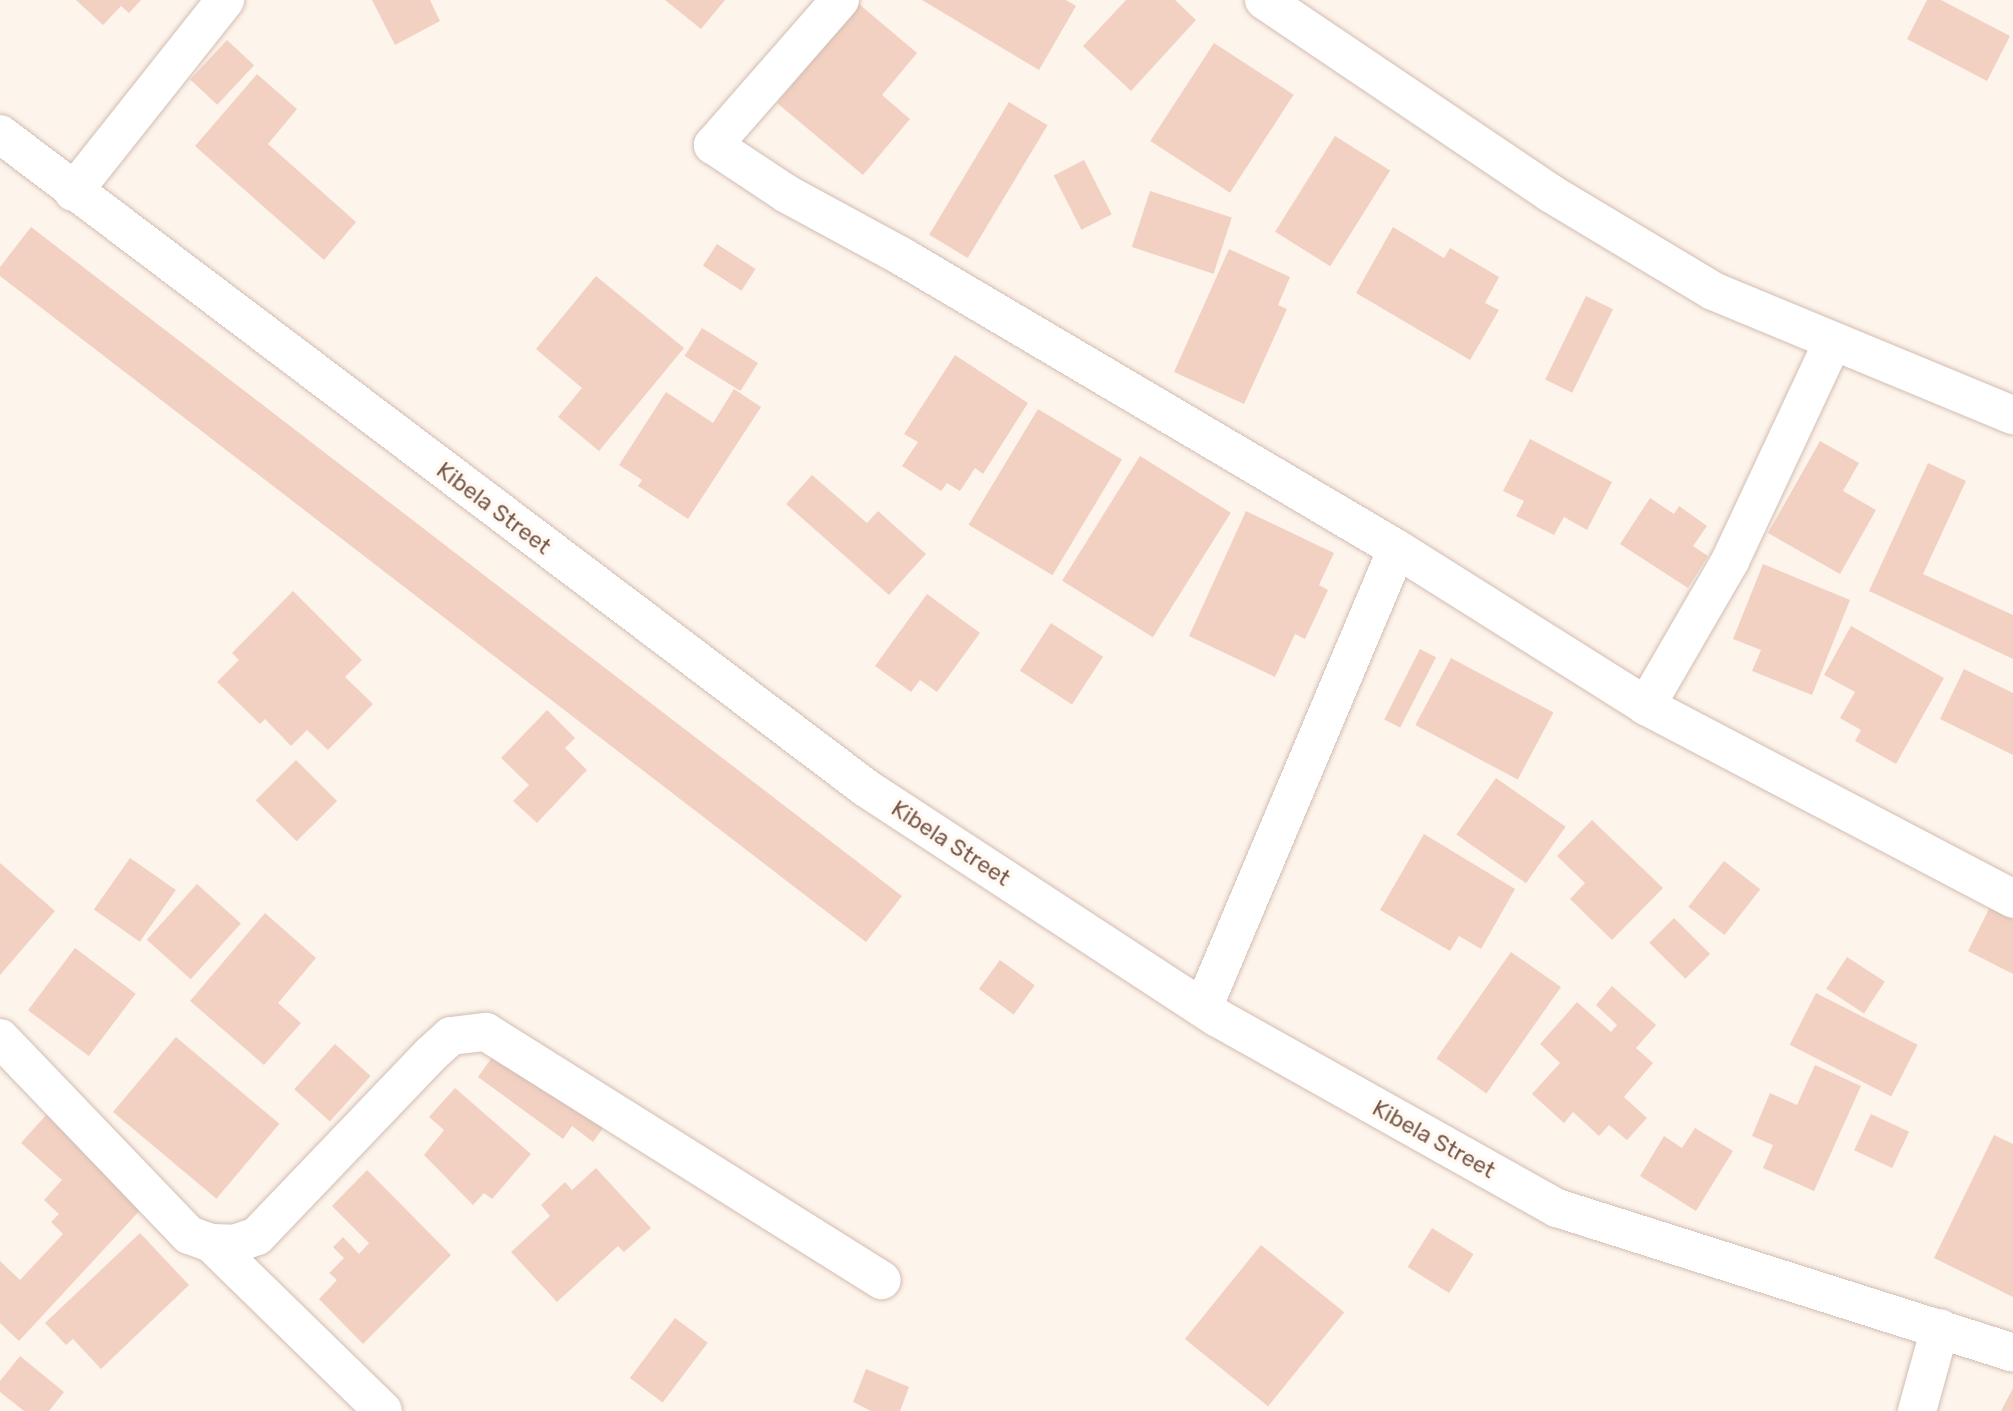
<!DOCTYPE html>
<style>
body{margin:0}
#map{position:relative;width:2013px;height:1411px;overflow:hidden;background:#fdf4eb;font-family:Rubik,sans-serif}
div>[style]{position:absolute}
.building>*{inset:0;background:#f2d1c2;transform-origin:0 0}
.roads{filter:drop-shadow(0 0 2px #d2bdb2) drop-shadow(0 0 2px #d2bdb2)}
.street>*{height:38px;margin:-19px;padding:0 19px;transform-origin:19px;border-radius:19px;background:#fff}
span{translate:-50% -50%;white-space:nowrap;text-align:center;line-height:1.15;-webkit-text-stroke:7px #fff9f2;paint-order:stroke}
.street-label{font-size:23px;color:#79594d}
</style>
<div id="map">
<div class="building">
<div style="clip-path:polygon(76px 0,141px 0,129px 13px,121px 6px,103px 25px)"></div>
<div style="clip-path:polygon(372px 0,430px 0,440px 21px,395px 45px)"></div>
<div style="clip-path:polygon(665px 0,725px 0,701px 29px)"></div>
<div style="clip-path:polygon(922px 0,1066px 0,1076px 6px,1039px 70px)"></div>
<div style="clip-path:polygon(1126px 0,1175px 0,1196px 20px,1131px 91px,1083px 46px)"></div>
<div style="clip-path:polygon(1927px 0,1941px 0,2010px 36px,1987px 81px,1907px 39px)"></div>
<div style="clip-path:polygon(859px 4px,917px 53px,882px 95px,910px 119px,863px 175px,777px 103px)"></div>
<div style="left:227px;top:40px;width:37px;height:54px;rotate:43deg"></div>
<div style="left:1214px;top:43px;width:95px;height:117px;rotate:33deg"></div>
<div style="clip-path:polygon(257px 74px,297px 109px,268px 144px,356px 222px,324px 260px,195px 146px)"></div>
<div style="left:1009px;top:102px;width:45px;height:155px;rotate:31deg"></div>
<div style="left:1335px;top:136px;width:65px;height:113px;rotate:32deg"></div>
<div style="left:1084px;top:160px;width:61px;height:34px;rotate:63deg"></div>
<div style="left:1150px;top:191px;width:86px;height:59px;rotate:18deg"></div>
<div style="clip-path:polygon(31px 227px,902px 896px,866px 942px,0 276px,0 267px)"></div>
<div style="clip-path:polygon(1393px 227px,1444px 258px,1450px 248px,1499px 277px,1485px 303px,1499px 310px,1470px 360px,1356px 293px)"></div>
<div style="left:717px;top:244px;width:46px;height:26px;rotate:33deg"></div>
<div style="clip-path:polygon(1229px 249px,1290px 277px,1278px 305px,1287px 309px,1244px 404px,1174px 372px)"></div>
<div style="clip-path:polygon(596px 276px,684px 348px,599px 451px,558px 417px,582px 388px,536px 349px)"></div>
<div style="left:1586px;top:296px;width:30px;height:93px;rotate:26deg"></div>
<div style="left:702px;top:328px;width:66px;height:33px;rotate:32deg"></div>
<div style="clip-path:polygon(955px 355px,1028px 403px,983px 474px,975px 468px,960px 491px,947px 483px,941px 491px,902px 466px,918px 442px,904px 434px)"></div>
<div style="clip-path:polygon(734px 389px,761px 407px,688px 519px,638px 486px,642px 480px,619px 465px,666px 392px,713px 423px)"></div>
<div style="left:1038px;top:409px;width:98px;height:135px;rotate:31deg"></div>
<div style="clip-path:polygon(1530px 439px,1612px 482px,1587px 530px,1564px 517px,1554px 535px,1516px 516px,1524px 501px,1503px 491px)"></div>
<div style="clip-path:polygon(1820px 441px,1859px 463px,1843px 491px,1876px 510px,1840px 574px,1768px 533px)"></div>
<div style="left:1140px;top:456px;width:107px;height:147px;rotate:32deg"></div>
<div style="clip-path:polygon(1928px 463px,1966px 481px,1923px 574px,2013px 615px,2013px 659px,1869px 591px)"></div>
<div style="clip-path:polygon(812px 475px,867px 523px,878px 511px,926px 554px,889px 595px,786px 504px)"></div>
<div style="clip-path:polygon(1650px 498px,1674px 514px,1679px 506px,1707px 526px,1693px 546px,1708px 556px,1688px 588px,1620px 544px)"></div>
<div style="clip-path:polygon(1246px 511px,1334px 553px,1319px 585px,1328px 590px,1305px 639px,1295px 634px,1275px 677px,1189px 636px)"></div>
<div style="clip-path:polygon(1763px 564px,1850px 600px,1812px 695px,1752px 671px,1761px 650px,1733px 639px)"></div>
<div style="clip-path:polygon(293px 591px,362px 660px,345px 677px,373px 704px,328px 750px,307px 730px,291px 746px,265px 719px,260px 724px,217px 682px,239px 660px,232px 653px)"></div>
<div style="clip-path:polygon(927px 594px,980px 633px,937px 692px,920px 680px,911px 692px,875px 666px)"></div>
<div style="left:1051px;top:623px;width:62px;height:57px;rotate:33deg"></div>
<div style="clip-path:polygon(1851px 626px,1944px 678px,1896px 764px,1855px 741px,1861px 730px,1840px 718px,1855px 692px,1824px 675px)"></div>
<div style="left:1420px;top:649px;width:18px;height:79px;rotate:27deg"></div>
<div style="left:1451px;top:658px;width:116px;height:76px;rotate:28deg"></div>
<div style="clip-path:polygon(1964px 669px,2013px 693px,2013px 755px,1940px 719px)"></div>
<div style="clip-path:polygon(547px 710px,575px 738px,565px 748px,587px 770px,537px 823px,513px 801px,529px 785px,501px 758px)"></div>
<div style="left:296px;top:760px;width:58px;height:57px;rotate:45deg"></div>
<div style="left:1496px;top:778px;width:85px;height:69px;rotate:35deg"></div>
<div style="clip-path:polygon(1592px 820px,1663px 888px,1612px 940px,1570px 899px,1585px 883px,1557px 856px)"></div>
<div style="clip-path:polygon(1424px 834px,1515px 889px,1481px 949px,1459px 936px,1450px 951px,1380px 910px)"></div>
<div style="left:130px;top:858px;width:56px;height:63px;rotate:35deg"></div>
<div style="left:1724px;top:861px;width:46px;height:58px;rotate:38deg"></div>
<div style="clip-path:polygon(0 863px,55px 911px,0 975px)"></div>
<div style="left:197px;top:884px;width:59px;height:75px;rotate:42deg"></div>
<div style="clip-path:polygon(1990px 907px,2013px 919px,2013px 974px,1968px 951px)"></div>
<div style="clip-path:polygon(265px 913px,316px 958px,278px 1003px,301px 1023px,264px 1065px,190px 1001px)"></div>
<div style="left:1674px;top:918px;width:51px;height:35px;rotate:45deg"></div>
<div style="left:75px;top:948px;width:76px;height:78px;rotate:37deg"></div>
<div style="left:1511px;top:952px;width:61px;height:130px;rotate:35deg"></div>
<div style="left:1847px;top:957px;width:45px;height:38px;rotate:33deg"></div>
<div style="left:1000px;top:960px;width:43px;height:36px;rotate:36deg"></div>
<div style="clip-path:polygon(1612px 986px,1656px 1025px,1636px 1048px,1653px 1063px,1624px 1097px,1647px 1118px,1627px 1140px,1609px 1125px,1599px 1136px,1573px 1112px,1564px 1123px,1532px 1094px,1560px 1063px,1540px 1044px,1577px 1002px,1611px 1032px,1617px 1025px,1596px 1005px)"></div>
<div style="left:1816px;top:993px;width:114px;height:58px;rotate:27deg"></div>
<div style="left:176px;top:1037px;width:135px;height:98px;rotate:40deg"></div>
<div style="clip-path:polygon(502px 1043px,608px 1121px,593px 1142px,572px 1126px,563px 1139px,478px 1077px)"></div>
<div style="left:335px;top:1044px;width:48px;height:61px;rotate:42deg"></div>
<div style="clip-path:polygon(1815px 1065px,1861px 1086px,1814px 1191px,1763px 1168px,1773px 1145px,1752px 1136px,1770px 1093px,1797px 1105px)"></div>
<div style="clip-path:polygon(455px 1088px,531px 1154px,492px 1199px,484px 1193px,473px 1205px,424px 1155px,444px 1130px,429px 1117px)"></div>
<div style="left:1871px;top:1114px;width:42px;height:40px;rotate:25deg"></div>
<div style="clip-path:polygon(46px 1115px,144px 1206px,19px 1341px,0 1323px,0 1261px,20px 1280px,63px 1234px,51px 1222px,59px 1214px,44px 1200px,62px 1180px,21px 1143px)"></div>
<div style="clip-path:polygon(1695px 1128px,1733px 1151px,1696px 1211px,1640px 1176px,1664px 1136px,1682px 1148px)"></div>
<div style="clip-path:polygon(1994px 1135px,2013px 1144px,2013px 1297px,1934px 1258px)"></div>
<div style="clip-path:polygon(596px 1168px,651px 1228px,624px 1252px,618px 1246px,557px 1302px,511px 1252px,550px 1216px,541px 1205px,565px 1182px,572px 1190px)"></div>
<div style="clip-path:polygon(367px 1170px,451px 1255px,363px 1344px,319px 1299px,337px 1280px,329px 1273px,344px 1258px,333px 1247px,343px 1237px,359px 1254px,369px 1243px,332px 1206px)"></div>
<div style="left:1432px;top:1228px;width:49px;height:46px;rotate:32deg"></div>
<div style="clip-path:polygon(140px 1233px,189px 1285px,101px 1369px,73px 1339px,66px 1345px,45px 1323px)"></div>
<div style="left:1261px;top:1245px;width:107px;height:121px;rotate:39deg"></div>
<div style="left:675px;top:1318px;width:41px;height:75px;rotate:37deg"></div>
<div style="clip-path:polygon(20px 1356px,64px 1392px,49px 1411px,24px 1411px,0 1392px,0 1381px)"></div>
<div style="clip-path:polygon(866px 1369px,909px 1387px,900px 1411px,871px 1411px,853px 1402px)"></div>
<div style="clip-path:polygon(2013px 1388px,2013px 1411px,2001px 1411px)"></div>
</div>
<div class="roads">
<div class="street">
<div style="left:840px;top:0;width:193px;rotate:131.2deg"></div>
<div style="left:713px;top:145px;width:89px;rotate:33.5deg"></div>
<div style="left:787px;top:194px;width:130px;rotate:28.5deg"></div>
<div style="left:901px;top:256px;width:576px;rotate:30.57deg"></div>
<div style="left:1397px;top:549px;width:294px;rotate:32.2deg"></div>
<div style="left:1646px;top:706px;width:415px;rotate:27.7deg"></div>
<div style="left:1264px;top:0;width:345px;rotate:34deg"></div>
<div style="left:1550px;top:193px;width:190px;rotate:31deg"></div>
<div style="left:1713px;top:291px;width:325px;rotate:22.5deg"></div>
<div style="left:0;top:134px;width:1085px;rotate:37.06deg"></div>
<div style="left:866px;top:788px;width:420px;rotate:33.2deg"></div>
<div style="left:1218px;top:1018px;width:389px;rotate:29.3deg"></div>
<div style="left:1557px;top:1208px;width:478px;rotate:17.6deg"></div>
<div style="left:73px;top:192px;width:245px;rotate:-51.6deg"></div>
<div style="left:1646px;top:706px;width:168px;rotate:-59.9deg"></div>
<div style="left:1730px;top:561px;width:241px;rotate:-64.9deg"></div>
<div style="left:1203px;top:1008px;width:498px;rotate:-67.1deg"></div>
<div style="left:0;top:1038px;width:273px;rotate:46.2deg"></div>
<div style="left:189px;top:1235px;width:23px;rotate:20deg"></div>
<div style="left:211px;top:1243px;width:23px;rotate:2deg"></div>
<div style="left:234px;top:1244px;width:24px;rotate:-19deg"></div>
<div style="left:257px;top:1236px;width:252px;rotate:-46.3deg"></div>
<div style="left:431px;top:1054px;width:27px;rotate:-42deg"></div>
<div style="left:451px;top:1036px;width:35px;rotate:-7deg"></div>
<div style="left:486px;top:1032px;width:467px;rotate:32.1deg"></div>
<div style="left:211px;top:1243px;width:240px;rotate:44.3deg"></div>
<div style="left:1917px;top:1411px;width:86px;rotate:-74.5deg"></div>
</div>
</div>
<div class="street-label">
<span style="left:494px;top:508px;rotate:37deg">Kibela Street</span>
<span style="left:951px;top:843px;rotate:33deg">Kibela Street</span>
<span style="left:1434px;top:1139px;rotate:29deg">Kibela Street</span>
</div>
</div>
